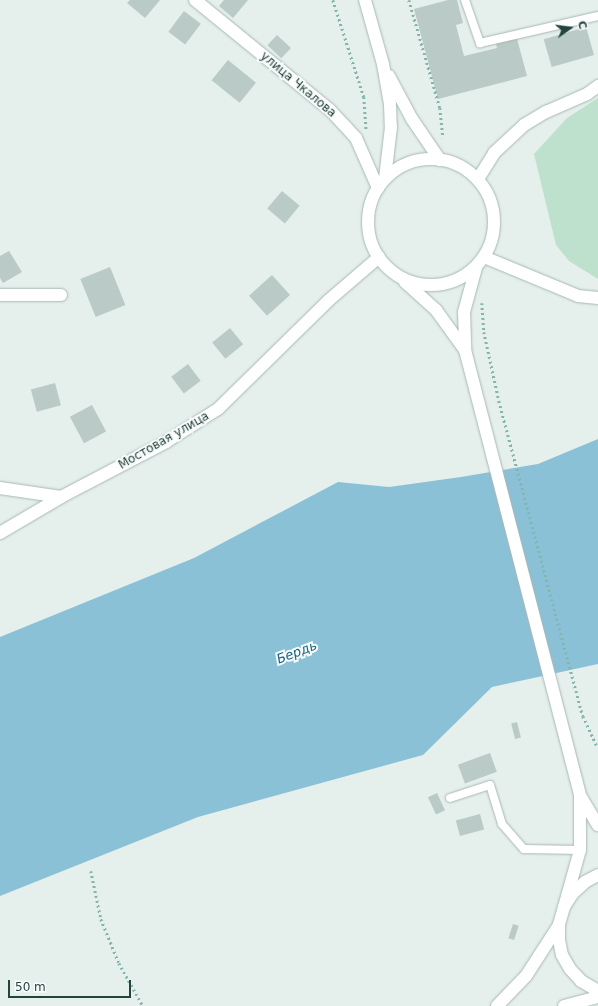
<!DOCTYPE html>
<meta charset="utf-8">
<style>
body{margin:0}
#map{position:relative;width:598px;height:1006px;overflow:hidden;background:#e5efec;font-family:"DejaVu Sans",sans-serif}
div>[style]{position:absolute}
.green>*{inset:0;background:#bde1cc}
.water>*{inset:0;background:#8bc1d7}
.building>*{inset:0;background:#bacac6;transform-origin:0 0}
.path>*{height:2.5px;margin-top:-1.25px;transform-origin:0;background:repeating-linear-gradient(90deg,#84b5ac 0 2px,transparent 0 5px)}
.roads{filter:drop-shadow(0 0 1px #a7b8b5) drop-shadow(0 0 1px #a7b8b5)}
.lane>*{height:8px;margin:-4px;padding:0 4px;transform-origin:4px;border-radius:4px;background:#fff}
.street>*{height:12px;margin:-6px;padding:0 6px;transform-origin:6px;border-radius:6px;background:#fff}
.secondary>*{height:12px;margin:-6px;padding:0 6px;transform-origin:6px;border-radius:6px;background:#fff}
.secondary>.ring{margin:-6px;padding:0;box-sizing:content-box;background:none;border:12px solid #fff;border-radius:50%}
span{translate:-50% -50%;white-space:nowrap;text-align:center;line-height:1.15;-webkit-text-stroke:4px #f7fbf9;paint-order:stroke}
.street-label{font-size:12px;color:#23433f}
.water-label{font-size:13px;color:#186384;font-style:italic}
.north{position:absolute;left:550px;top:8px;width:40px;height:40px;-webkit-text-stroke:3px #f7fbf9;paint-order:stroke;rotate:76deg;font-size:11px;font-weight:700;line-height:16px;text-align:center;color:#23433f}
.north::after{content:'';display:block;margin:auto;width:14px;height:18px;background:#23433f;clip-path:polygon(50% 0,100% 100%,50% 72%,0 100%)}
.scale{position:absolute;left:8px;top:980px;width:123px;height:18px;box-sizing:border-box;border:2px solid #23433f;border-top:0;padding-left:5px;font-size:12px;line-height:14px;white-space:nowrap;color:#23433f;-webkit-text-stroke:3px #f7fbf9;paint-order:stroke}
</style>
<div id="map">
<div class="green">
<div style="clip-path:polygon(598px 98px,598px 279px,569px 261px,556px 245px,534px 154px,567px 118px)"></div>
</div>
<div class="water">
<div style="clip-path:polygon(598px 439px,598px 664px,492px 687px,423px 755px,198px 817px,0 896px,0 637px,194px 558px,338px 482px,389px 487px,461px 477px,538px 464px)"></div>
</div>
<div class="building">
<div style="clip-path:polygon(130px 0,160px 0,145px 18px,127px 3px)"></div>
<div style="clip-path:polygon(224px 0,248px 0,233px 18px,219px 6px)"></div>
<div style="clip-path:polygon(448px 0,457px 0,463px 23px,456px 25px,464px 56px,497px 48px,495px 40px,516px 35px,527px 76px,438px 99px,414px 9px)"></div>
<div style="left:184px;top:11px;width:21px;height:26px;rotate:37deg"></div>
<div style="left:586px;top:27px;width:29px;height:44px;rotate:74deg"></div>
<div style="left:277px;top:35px;width:19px;height:14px;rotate:43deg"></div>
<div style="left:228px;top:60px;width:36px;height:26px;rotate:39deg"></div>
<div style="left:282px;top:191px;width:23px;height:23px;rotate:40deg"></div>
<div style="clip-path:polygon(9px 251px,22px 272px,3px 283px,0 278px,0 256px)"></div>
<div style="left:110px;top:267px;width:41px;height:32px;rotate:68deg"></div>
<div style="left:272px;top:275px;width:27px;height:31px;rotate:48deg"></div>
<div style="left:230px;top:328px;width:21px;height:23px;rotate:51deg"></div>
<div style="left:188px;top:364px;width:21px;height:21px;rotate:53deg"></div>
<div style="left:55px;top:383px;width:23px;height:25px;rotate:75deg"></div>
<div style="left:92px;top:405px;width:30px;height:25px;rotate:62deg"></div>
<div style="left:517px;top:722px;width:16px;height:6px;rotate:76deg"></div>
<div style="left:490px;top:753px;width:20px;height:34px;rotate:70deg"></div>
<div style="left:437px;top:793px;width:19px;height:10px;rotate:65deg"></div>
<div style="left:480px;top:814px;width:16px;height:25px;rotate:75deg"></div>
<div style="left:513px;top:924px;width:6px;height:15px;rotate:18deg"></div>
</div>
<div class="path">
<div style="left:333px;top:0;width:102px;rotate:72.3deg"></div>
<div style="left:364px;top:97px;width:32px;rotate:86deg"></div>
<div style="left:409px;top:0;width:112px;rotate:74deg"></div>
<div style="left:440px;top:108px;width:30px;rotate:84deg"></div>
<div style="left:482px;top:303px;width:29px;rotate:86deg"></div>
<div style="left:484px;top:332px;width:71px;rotate:77.7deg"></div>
<div style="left:499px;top:401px;width:326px;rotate:75.1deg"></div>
<div style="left:583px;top:716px;width:35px;rotate:65deg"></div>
<div style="left:91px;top:871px;width:49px;rotate:78.2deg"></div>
<div style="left:101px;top:919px;width:48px;rotate:67.8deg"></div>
<div style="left:119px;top:963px;width:49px;rotate:60.8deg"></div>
</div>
<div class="roads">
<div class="lane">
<div style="left:465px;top:0;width:46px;rotate:70.8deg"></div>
<div style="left:480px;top:43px;width:121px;rotate:-12.9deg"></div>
<div style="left:450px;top:798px;width:42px;rotate:-18deg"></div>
<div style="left:490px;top:785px;width:41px;rotate:72.9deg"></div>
<div style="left:502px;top:824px;width:33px;rotate:49deg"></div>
<div style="left:524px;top:849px;width:56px;rotate:1deg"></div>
</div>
<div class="street">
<div style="left:195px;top:0;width:174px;rotate:39.2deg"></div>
<div style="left:330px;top:110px;width:38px;rotate:47deg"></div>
<div style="left:356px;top:138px;width:55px;rotate:66.3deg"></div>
<div style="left:0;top:295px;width:61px"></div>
<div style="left:0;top:488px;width:62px;rotate:8.4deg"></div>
</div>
<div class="secondary">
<div style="left:365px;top:0;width:66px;rotate:74.3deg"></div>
<div style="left:383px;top:64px;width:41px;rotate:80.1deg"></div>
<div style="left:390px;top:104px;width:23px;rotate:88deg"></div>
<div style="left:391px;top:127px;width:51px;rotate:96.7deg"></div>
<div style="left:389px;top:76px;width:49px;rotate:61.9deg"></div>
<div style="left:412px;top:119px;width:50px;rotate:55.7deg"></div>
<div class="ring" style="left:368px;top:159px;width:114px;height:114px"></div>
<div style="left:478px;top:179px;width:31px;rotate:-58deg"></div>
<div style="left:494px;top:153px;width:41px;rotate:-43deg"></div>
<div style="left:524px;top:125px;width:26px;rotate:-31deg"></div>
<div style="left:546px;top:112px;width:45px;rotate:-23.7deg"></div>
<div style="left:587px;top:94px;width:14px;rotate:-36deg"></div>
<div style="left:484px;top:257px;width:102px;rotate:22.5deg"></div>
<div style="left:578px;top:296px;width:20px;rotate:6deg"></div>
<div style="left:476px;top:268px;width:46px;rotate:105.3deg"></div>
<div style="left:464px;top:312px;width:38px;rotate:88deg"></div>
<div style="left:465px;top:350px;width:461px;rotate:75.5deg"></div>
<div style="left:580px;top:796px;width:54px;rotate:90deg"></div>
<div style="left:580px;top:850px;width:59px;rotate:105.7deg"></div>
<div style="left:405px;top:282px;width:42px;rotate:42.1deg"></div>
<div style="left:436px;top:310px;width:49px;rotate:54.1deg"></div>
<div style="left:0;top:533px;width:71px;rotate:-30.5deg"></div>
<div style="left:61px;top:497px;width:119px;rotate:-27.6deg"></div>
<div style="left:166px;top:442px;width:62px;rotate:-32.4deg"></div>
<div style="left:218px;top:409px;width:156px;rotate:-44.5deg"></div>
<div style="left:329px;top:300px;width:66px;rotate:-40.7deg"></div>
<div style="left:581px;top:797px;width:33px;rotate:59deg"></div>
<div style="left:598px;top:875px;width:15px;rotate:152deg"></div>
<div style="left:585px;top:882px;width:16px;rotate:137deg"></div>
<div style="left:573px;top:893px;width:17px;rotate:123deg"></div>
<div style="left:564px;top:907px;width:18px;rotate:106deg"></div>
<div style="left:559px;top:924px;width:16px;rotate:90deg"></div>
<div style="left:559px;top:940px;width:15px;rotate:79deg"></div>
<div style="left:562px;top:955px;width:16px;rotate:60deg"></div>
<div style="left:570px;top:969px;width:16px;rotate:47deg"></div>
<div style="left:581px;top:981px;width:20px;rotate:30deg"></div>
<div style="left:497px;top:1006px;width:42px;rotate:-46deg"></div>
<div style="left:526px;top:976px;width:61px;rotate:-57.1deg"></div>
<div style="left:564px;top:1006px;width:35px;rotate:-15deg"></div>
</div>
</div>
<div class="street-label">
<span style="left:298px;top:85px;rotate:40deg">улица Чкалова</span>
<span style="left:164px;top:441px;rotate:-30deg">Мостовая улица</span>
</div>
<div class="water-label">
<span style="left:297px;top:653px;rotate:-21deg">Бердь</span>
</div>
<div class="north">С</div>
<div class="scale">50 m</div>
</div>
